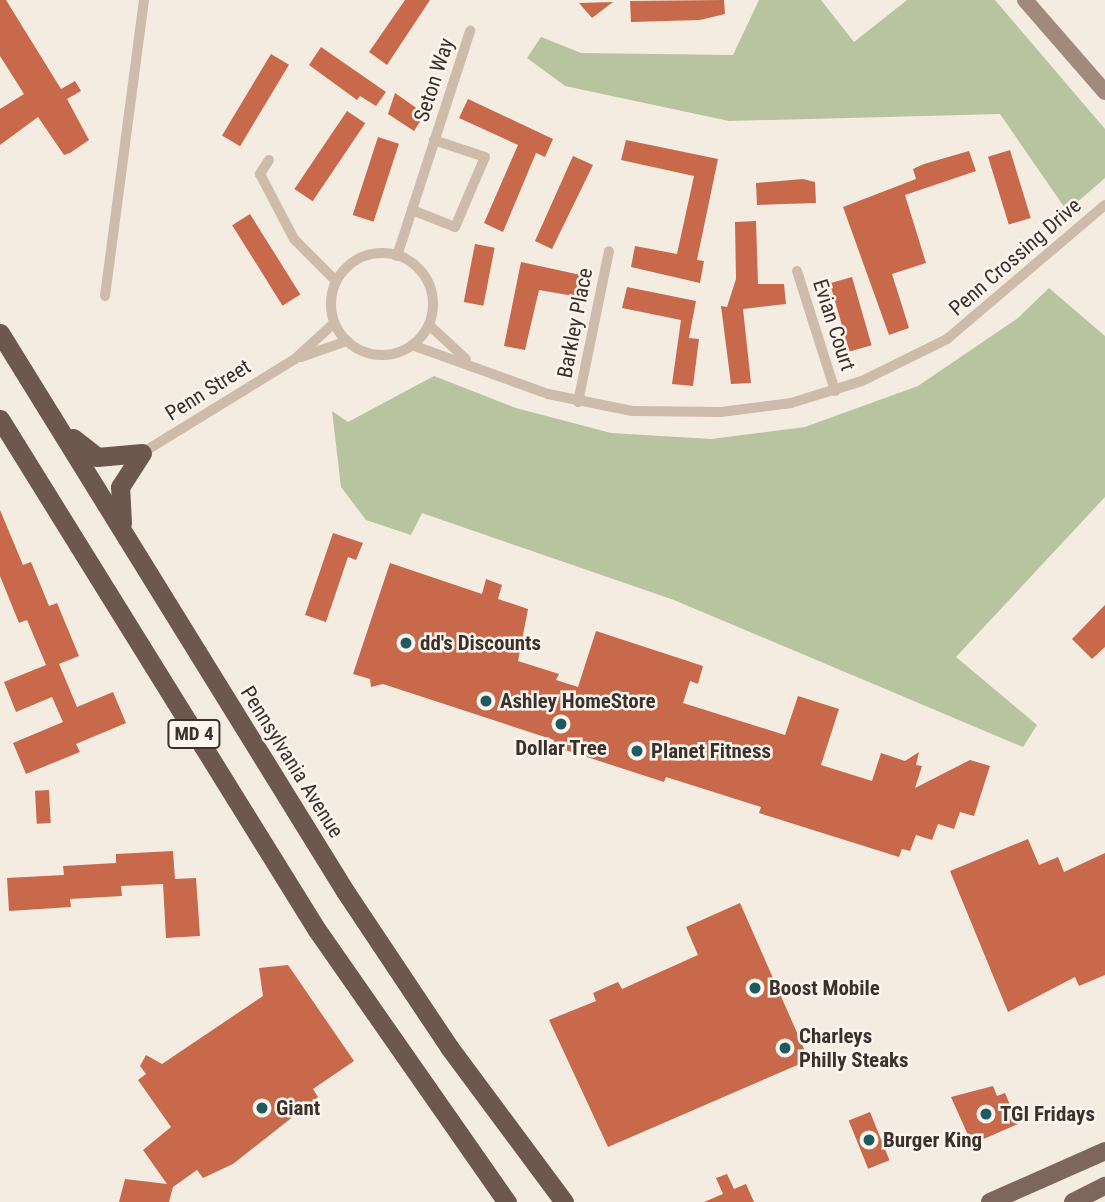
<!DOCTYPE html>
<style>
body{margin:0}
#map{position:relative;width:1105px;height:1202px;overflow:hidden;background:#f4ebe1;font-family:"Roboto Condensed",sans-serif}
div>[style]{position:absolute}
.green>*{inset:0;background:#b8c4a0}
.building>*{inset:0;background:#c8694b;transform-origin:0 0}
.minor>*{height:10px;margin:-5px;padding:0 5px;transform-origin:5px;border-radius:5px;background:#cdbbac}
.minor>.ring{margin:-5px;padding:0;box-sizing:content-box;background:none;border:10px solid #cdbbac;border-radius:50%}
.secondary>*{height:16px;margin:-8px;padding:0 8px;transform-origin:8px;border-radius:8px;background:#a18a7d}
.primary>*{height:18px;margin:-9px;padding:0 9px;transform-origin:9px;border-radius:9px;background:#7d675c}
.trunk>*{height:19px;margin:-9.5px;padding:0 9.5px;transform-origin:9.5px;border-radius:9.5px;background:#6c584f}
.dots>*{width:19px;height:19px;translate:-50% -50%;box-sizing:border-box;border:4px solid #fbf5ee;border-radius:50%}
span{translate:-50% -50%;white-space:nowrap;text-align:center;line-height:1.15;-webkit-text-stroke:5px #fbf5ee;paint-order:stroke}
.shield-label span{padding:2px 5px;background:#fbf5ee;border:2px solid;border-radius:5px;-webkit-text-stroke-width:0}
.shield-label{font-size:19px;color:#3b302b;font-weight:700}
.street-label{font-size:21px;color:#3b302b}
.poi-label{font-size:21px;color:#3b302b;font-weight:700}
.left{translate:0 -50%;text-align:left}
</style>
<div id="map">
<div class="green">
<div style="clip-path:polygon(759px 0,821px 0,854px 42px,907px 0,995px 0,1105px 129px,1105px 178px,1067px 211px,1000px 114px,729px 121px,565px 86px,527px 58px,541px 37px,581px 53px,733px 55px)"></div>
<div style="clip-path:polygon(1049px 288px,1105px 336px,1105px 497px,956px 657px,1037px 725px,1023px 747px,674px 600px,422px 513px,411px 535px,366px 520px,341px 487px,332px 411px,348px 422px,434px 376px,516px 408px,611px 433px,711px 439px,805px 427px,918px 386px,1018px 318px)"></div>
</div>
<div class="building">
<div style="clip-path:polygon(0 0,6px 0,61px 89px,75px 81px,81px 91px,67px 99px,89px 140px,70px 153px,64px 155px,38px 117px,0 145px,0 109px,24px 94px,0 56px)"></div>
<div style="clip-path:polygon(405px 0,430px 0,387px 65px,369px 52px)"></div>
<div style="clip-path:polygon(724px 0,725px 14px,700px 20px,631px 22px,630px 1px)"></div>
<div style="clip-path:polygon(613px 2px,592px 18px,579px 3px)"></div>
<div style="clip-path:polygon(321px 47px,386px 92px,376px 106px,360px 96px,357px 100px,309px 65px)"></div>
<div style="left:271px;top:54px;width:21px;height:95px;rotate:31deg"></div>
<div style="clip-path:polygon(395px 93px,425px 114px,414px 131px,388px 114px)"></div>
<div style="clip-path:polygon(468px 99px,553px 139px,545px 157px,536px 153px,503px 232px,484px 223px,518px 145px,459px 118px)"></div>
<div style="left:347px;top:111px;width:22px;height:94px;rotate:34deg"></div>
<div style="left:378px;top:137px;width:22px;height:82px;rotate:18deg"></div>
<div style="clip-path:polygon(626px 140px,718px 159px,697px 260px,704px 261px,700px 283px,631px 267px,635px 246px,677px 254px,694px 176px,621px 160px)"></div>
<div style="left:1010px;top:150px;width:71px;height:23px;rotate:73deg"></div>
<div style="clip-path:polygon(969px 151px,976px 171px,905px 195px,926px 263px,892px 274px,909px 328px,889px 335px,843px 207px,916px 179px,913px 169px,924px 164px)"></div>
<div style="clip-path:polygon(573px 156px,593px 165px,552px 249px,535px 241px)"></div>
<div style="clip-path:polygon(803px 179px,815px 182px,816px 203px,757px 205px,756px 183px)"></div>
<div style="left:250px;top:214px;width:95px;height:21px;rotate:58deg"></div>
<div style="clip-path:polygon(756px 221px,758px 284px,784px 284px,786px 304px,743px 309px,751px 383px,731px 384px,721px 306px,727px 307px,736px 279px,735px 222px)"></div>
<div style="left:475px;top:244px;width:20px;height:59px;rotate:11deg"></div>
<div style="clip-path:polygon(521px 262px,590px 277px,585px 298px,539px 290px,525px 350px,504px 346px)"></div>
<div style="left:852px;top:277px;width:71px;height:23px;rotate:74deg"></div>
<div style="clip-path:polygon(627px 287px,696px 301px,689px 338px,699px 339px,693px 386px,672px 384px,681px 320px,622px 308px)"></div>
<div style="clip-path:polygon(0 510px,23px 565px,31px 562px,49px 606px,57px 603px,79px 656px,59px 664px,77px 707px,113px 692px,126px 723px,76px 744px,80px 752px,26px 774px,13px 743px,63px 722px,52px 697px,16px 712px,4px 682px,46px 665px,27px 620px,19px 623px,0 576px)"></div>
<div style="clip-path:polygon(333px 533px,363px 543px,356px 560px,348px 557px,326px 622px,305px 615px)"></div>
<div style="clip-path:polygon(390px 563px,482px 594px,486px 579px,502px 585px,498px 599px,528px 609px,518px 661px,559px 674px,556px 680px,578px 687px,596px 631px,703px 666px,698px 684px,690px 681px,683px 703px,785px 735px,798px 696px,839px 709px,821px 765px,872px 781px,881px 753px,905px 761px,919px 752px,916px 765px,922px 766px,915px 788px,970px 760px,990px 766px,974px 816px,960px 812px,954px 829px,938px 824px,932px 840px,916px 835px,910px 851px,902px 849px,899px 857px,759px 813px,761px 807px,666px 777px,664px 782px,553px 746px,554px 740px,383px 684px,371px 687px,370px 679px,353px 674px)"></div>
<div style="clip-path:polygon(1105px 605px,1105px 647px,1092px 659px,1072px 639px)"></div>
<div style="left:49px;top:790px;width:33px;height:14px;rotate:87deg"></div>
<div style="clip-path:polygon(1028px 839px,1039px 865px,1058px 857px,1064px 872px,1105px 853px,1105px 975px,1079px 986px,1075px 977px,1008px 1012px,950px 871px)"></div>
<div style="clip-path:polygon(173px 851px,175px 879px,196px 878px,200px 936px,166px 938px,163px 884px,121px 886px,122px 896px,70px 899px,71px 907px,9px 911px,7px 878px,64px 875px,63px 866px,116px 863px,116px 854px)"></div>
<div style="clip-path:polygon(740px 903px,809px 1060px,608px 1147px,549px 1020px,596px 1001px,593px 993px,618px 982px,622px 989px,698px 955px,686px 927px)"></div>
<div style="clip-path:polygon(288px 965px,354px 1061px,313px 1089px,318px 1097px,233px 1164px,203px 1178px,197px 1170px,173px 1187px,169px 1202px,119px 1202px,125px 1179px,167px 1184px,143px 1150px,171px 1127px,138px 1080px,146px 1074px,140px 1066px,146px 1055px,162px 1064px,263px 996px,259px 968px)"></div>
<div style="clip-path:polygon(993px 1086px,997px 1096px,1005px 1093px,1018px 1124px,972px 1144px,951px 1097px)"></div>
<div style="left:870px;top:1112px;width:52px;height:23px;rotate:68deg"></div>
<div style="clip-path:polygon(727px 1174px,734px 1189px,746px 1184px,754px 1202px,704px 1202px,723px 1194px,716px 1178px)"></div>
</div>
<div class="minor">
<div style="left:269px;top:160px;width:17px;rotate:123deg"></div>
<div style="left:260px;top:174px;width:73px;rotate:62.4deg"></div>
<div style="left:294px;top:239px;width:59px;rotate:45deg"></div>
<div style="left:412px;top:210px;width:46px;rotate:21.6deg"></div>
<div style="left:455px;top:227px;width:76px;rotate:-66.8deg"></div>
<div style="left:485px;top:157px;width:54px;rotate:-161.6deg"></div>
<div class="ring" style="left:331px;top:253px;width:92px;height:92px"></div>
<div style="left:397px;top:256px;width:237px;rotate:-72deg"></div>
<div style="left:797px;top:271px;width:126px;rotate:72.4deg"></div>
<div style="left:105px;top:296px;width:299px;rotate:-82.5deg"></div>
<div style="left:429px;top:325px;width:50px;rotate:42.6deg"></div>
<div style="left:412px;top:345px;width:145px;rotate:19.8deg"></div>
<div style="left:548px;top:394px;width:86px;rotate:11.4deg"></div>
<div style="left:632px;top:411px;width:89px;rotate:0.6deg"></div>
<div style="left:721px;top:412px;width:71px;rotate:-7.3deg"></div>
<div style="left:791px;top:403px;width:74px;rotate:-17.2deg"></div>
<div style="left:862px;top:381px;width:95px;rotate:-26.3deg"></div>
<div style="left:947px;top:339px;width:207px;rotate:-40.3deg"></div>
<div style="left:301px;top:357px;width:49px;rotate:-19.2deg"></div>
<div style="left:578px;top:402px;width:154px;rotate:-78.4deg"></div>
<div style="left:142px;top:453px;width:180px;rotate:-31.6deg"></div>
<div style="left:295px;top:359px;width:53px;rotate:-42.7deg"></div>
</div>
<div class="secondary">
<div style="left:1025px;top:0;width:122px;rotate:49deg"></div>
</div>
<div class="primary">
<div style="left:990px;top:1202px;width:126px;rotate:-23.9deg"></div>
<div style="left:1073px;top:1202px;width:36px;rotate:-27deg"></div>
</div>
<div class="trunk">
<div style="left:0;top:333px;width:656px;rotate:58.27deg"></div>
<div style="left:345px;top:891px;width:187px;rotate:56.3deg"></div>
<div style="left:449px;top:1047px;width:193px;rotate:53.4deg"></div>
<div style="left:0;top:419px;width:601px;rotate:58.19deg"></div>
<div style="left:317px;top:930px;width:332px;rotate:55.1deg"></div>
<div style="left:73px;top:438px;width:31px;rotate:38deg"></div>
<div style="left:97px;top:457px;width:45px;rotate:-5.1deg"></div>
<div style="left:122px;top:523px;width:36px;rotate:-93deg"></div>
<div style="left:120px;top:487px;width:40px;rotate:-57.1deg"></div>
</div>
<div class="dots">
<div style="left:406px;top:643px;background:#1f5a5e"></div>
<div style="left:486px;top:701px;background:#1f5a5e"></div>
<div style="left:561px;top:724px;background:#1f5a5e"></div>
<div style="left:637px;top:751px;background:#1f5a5e"></div>
<div style="left:755px;top:988px;background:#1f5a5e"></div>
<div style="left:785px;top:1048px;background:#1f5a5e"></div>
<div style="left:262px;top:1108px;background:#1f5a5e"></div>
<div style="left:986px;top:1114px;background:#1f5a5e"></div>
<div style="left:869px;top:1140px;background:#1f5a5e"></div>
</div>
<div class="shield-label">
<span style="left:194px;top:734px">MD 4</span>
</div>
<div class="street-label">
<span style="left:434px;top:80px;rotate:-72deg">Seton Way</span>
<span style="left:1015px;top:257px;rotate:-41deg">Penn Crossing Drive</span>
<span style="left:575px;top:323px;rotate:-79deg">Barkley Place</span>
<span style="left:834px;top:325px;rotate:72deg">Evian Court</span>
<span style="left:208px;top:390px;rotate:-32deg">Penn Street</span>
<span style="left:292px;top:762px;rotate:58deg">Pennsylvania Avenue</span>
</div>
<div class="poi-label">
<span class="left" style="left:420px;top:643px">dd's Discounts</span>
<span class="left" style="left:500px;top:701px">Ashley HomeStore</span>
<span style="left:561px;top:748px">Dollar Tree</span>
<span class="left" style="left:651px;top:751px">Planet Fitness</span>
<span class="left" style="left:769px;top:988px">Boost Mobile</span>
<span class="left" style="left:799px;top:1048px">Charleys<br>Philly Steaks</span>
<span class="left" style="left:276px;top:1108px">Giant</span>
<span class="left" style="left:1000px;top:1114px">TGI Fridays</span>
<span class="left" style="left:883px;top:1140px">Burger King</span>
</div>
</div>
